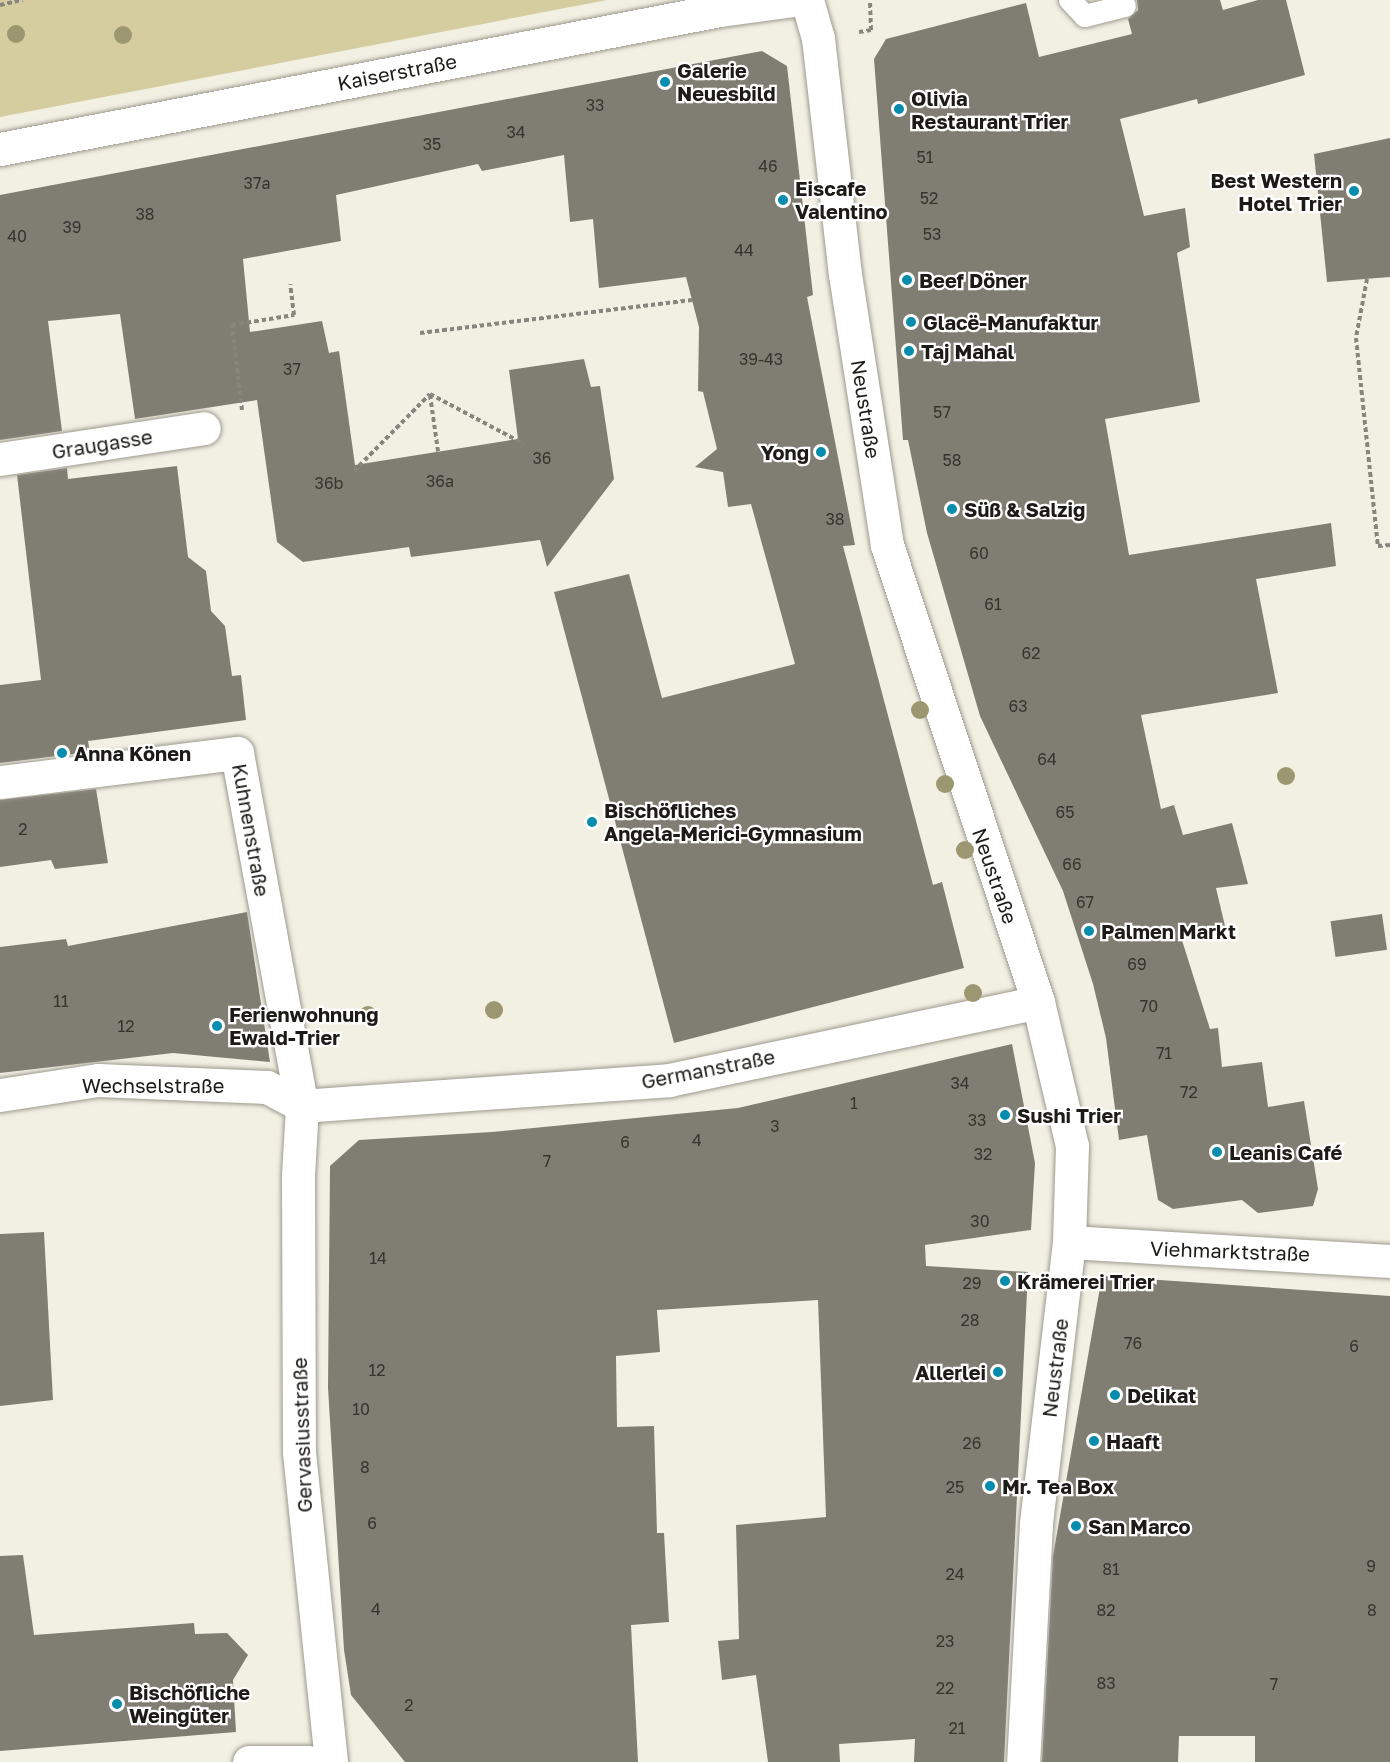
<!DOCTYPE html>
<meta charset="utf-8">
<style>
body{margin:0}
#map{position:relative;width:1390px;height:1762px;overflow:hidden;background:#f2f0e3;font-family:"Golos Text",sans-serif}
div>[style]{position:absolute}
.green>*{inset:0;background:#d5cda0}
.building>*{inset:0;background:#807e73;transform-origin:0 0}
.path>*{height:4px;margin-top:-2px;transform-origin:0;background:repeating-linear-gradient(90deg,#87857d 0 4.5px,transparent 0 7.5px)}
.roads{filter:drop-shadow(0 0 2px #9c9a8e) drop-shadow(0 0 2px #9c9a8e)}
.service>*{height:22px;margin:-11px;padding:0 11px;transform-origin:11px;border-radius:11px;background:#fff}
.pedestrian>*{height:33px;margin:-16.5px;padding:0 16.5px;transform-origin:16.5px;border-radius:16.5px;background:#fff}
.minor>*{height:33px;margin:-16.5px;padding:0 16.5px;transform-origin:16.5px;border-radius:16.5px;background:#fff}
.secondary>*{height:33px;margin:-16.5px;padding:0 16.5px;transform-origin:16.5px;border-radius:16.5px;background:#fff}
.trees>*{width:18px;height:18px;margin:-9px;border-radius:50%;background:#9c9671}
.dots>*{width:16px;height:16px;translate:-50% -50%;box-sizing:border-box;border:3px solid #fff;border-radius:50%}
span{translate:-50% -50%;white-space:nowrap;text-align:center;line-height:1.15;-webkit-text-stroke:4.5px #fff;paint-order:stroke}
.number-label{font-size:16px;color:#35342e}
.number-label span{-webkit-text-stroke-width:0}
.poi-label{font-size:20px;color:#1c1b17;font-weight:700}
.left{translate:0 -50%;text-align:left}
.right{translate:-100% -50%;text-align:right}
.street-label{font-size:20px;color:#1c1b17}
</style>
<div id="map">
<div class="green">
<div style="clip-path:polygon(0 0,607px 0,0 117px)"></div>
</div>
<div class="building">
<div style="clip-path:polygon(1137px 0,1220px 0,1223px 10px,1258px 0,1286px 0,1305px 75px,1198px 104px,1197px 99px,1120px 119px,1144px 216px,1185px 208px,1190px 247px,1177px 253px,1200px 402px,1105px 419px,1129px 555px,1331px 523px,1336px 566px,1256px 579px,1278px 693px,1141px 715px,1161px 809px,1174px 805px,1183px 835px,1232px 823px,1248px 884px,1216px 888px,1225px 926px,1180px 934px,1210px 1029px,1218px 1028px,1222px 1067px,1262px 1062px,1268px 1107px,1304px 1101px,1318px 1189px,1313px 1206px,1258px 1213px,1242px 1200px,1173px 1209px,1158px 1200px,1147px 1135px,1119px 1140px,1106px 1038px,1093px 984px,1063px 891px,980px 716px,927px 533px,908px 440px,903px 440px,874px 59px,886px 39px,1026px 3px,1039px 57px,1132px 34px,1128px 19px,1138px 10px)"></div>
<div style="clip-path:polygon(762px 51px,787px 66px,813px 295px,807px 297px,855px 545px,843px 546px,933px 885px,942px 882px,964px 968px,674px 1043px,554px 592px,629px 574px,662px 698px,795px 664px,751px 504px,728px 507px,723px 472px,695px 467px,717px 449px,703px 392px,698px 391px,699px 327px,686px 277px,599px 288px,593px 219px,570px 222px,564px 155px,482px 171px,478px 164px,336px 195px,341px 241px,243px 259px,250px 332px,322px 321px,329px 353px,339px 351px,355px 465px,518px 439px,509px 370px,584px 359px,591px 387px,600px 386px,614px 479px,547px 567px,540px 540px,411px 557px,409px 547px,303px 562px,277px 542px,257px 400px,135px 419px,120px 314px,48px 321px,62px 431px,0 440px,0 195px)"></div>
<div style="clip-path:polygon(1390px 138px,1390px 277px,1327px 282px,1314px 154px)"></div>
<div style="clip-path:polygon(177px 466px,188px 557px,206px 571px,211px 611px,225px 626px,232px 676px,241px 675px,246px 720px,88px 741px,90px 752px,0 763px,0 685px,41px 680px,17px 475px,67px 468px,68px 479px)"></div>
<div style="clip-path:polygon(96px 789px,108px 863px,55px 869px,51px 860px,0 867px,0 800px)"></div>
<div style="clip-path:polygon(247px 912px,270px 1062px,173px 1053px,0 1073px,0 947px,66px 939px,68px 946px)"></div>
<div style="left:1382px;top:914px;width:36px;height:52px;rotate:82deg"></div>
<div style="clip-path:polygon(1012px 1044px,1035px 1163px,1031px 1230px,925px 1245px,926px 1266px,1028px 1272px,1004px 1762px,914px 1762px,915px 1739px,839px 1744px,840px 1762px,768px 1762px,756px 1675px,722px 1680px,718px 1641px,739px 1639px,736px 1525px,826px 1517px,818px 1300px,657px 1310px,660px 1352px,616px 1356px,617px 1427px,654px 1426px,657px 1533px,664px 1533px,669px 1622px,631px 1625px,638px 1762px,405px 1762px,351px 1695px,344px 1650px,328px 1388px,330px 1166px,359px 1140px,492px 1132px,738px 1108px)"></div>
<div style="clip-path:polygon(44px 1232px,53px 1400px,0 1406px,0 1234px)"></div>
<div style="clip-path:polygon(1102px 1276px,1390px 1296px,1390px 1762px,1255px 1762px,1255px 1736px,1179px 1736px,1178px 1762px,1042px 1762px,1053px 1556px)"></div>
<div style="clip-path:polygon(23px 1555px,34px 1635px,194px 1623px,195px 1634px,227px 1633px,248px 1655px,233px 1680px,236px 1732px,0 1751px,0 1556px)"></div>
</div>
<div class="path">
<div style="left:0;top:5px;width:23px;rotate:-13deg"></div>
<div style="left:859px;top:32px;width:12px;rotate:-9deg"></div>
<div style="left:871px;top:30px;width:30px;rotate:-92deg"></div>
<div style="left:1367px;top:279px;width:60px;rotate:100.6deg"></div>
<div style="left:1356px;top:338px;width:209px;rotate:84deg"></div>
<div style="left:1378px;top:546px;width:12px;rotate:-5deg"></div>
<div style="left:420px;top:333px;width:274px;rotate:-6.9deg"></div>
<div style="left:430px;top:394px;width:106px;rotate:28deg"></div>
<div style="left:430px;top:395px;width:57px;rotate:81.9deg"></div>
<div style="left:242px;top:410px;width:86px;rotate:-96.7deg"></div>
<div style="left:232px;top:325px;width:63px;rotate:-9.2deg"></div>
<div style="left:294px;top:315px;width:31px;rotate:-97deg"></div>
<div style="left:354px;top:471px;width:108px;rotate:-45.4deg"></div>
</div>
<div class="roads">
<div class="service">
<div style="left:1070px;top:0;width:22px;rotate:47deg"></div>
<div style="left:1085px;top:16px;width:41px;rotate:-14deg"></div>
</div>
<div class="pedestrian">
<div style="left:818px;top:38px;width:238px;rotate:83.5deg"></div>
<div style="left:845px;top:274px;width:274px;rotate:81.2deg"></div>
<div style="left:887px;top:545px;width:481px;rotate:71.7deg"></div>
<div style="left:1038px;top:1002px;width:148px;rotate:76.7deg"></div>
<div style="left:1072px;top:1146px;width:96px;rotate:91.8deg"></div>
<div style="left:1069px;top:1242px;width:284px;rotate:96.7deg"></div>
<div style="left:1036px;top:1524px;width:238px;rotate:93.1deg"></div>
<div style="left:357px;top:1102px;width:313px;rotate:-4deg"></div>
<div style="left:669px;top:1080px;width:377px;rotate:-11.9deg"></div>
</div>
<div class="minor">
<div style="left:807px;top:0;width:40px;rotate:74deg"></div>
<div style="left:0;top:459px;width:206px;rotate:-8.6deg"></div>
<div style="left:0;top:782px;width:239px;rotate:-7deg"></div>
<div style="left:237px;top:753px;width:359px;rotate:79.6deg"></div>
<div style="left:302px;top:1106px;width:69px;rotate:93.3deg"></div>
<div style="left:298px;top:1175px;width:277px;rotate:89.8deg"></div>
<div style="left:299px;top:1452px;width:312px;rotate:84.1deg"></div>
<div style="left:0;top:1095px;width:99px;rotate:-8.7deg"></div>
<div style="left:98px;top:1080px;width:169px;rotate:2.4deg"></div>
<div style="left:267px;top:1087px;width:40px;rotate:28deg"></div>
<div style="left:302px;top:1106px;width:55px;rotate:-4.2deg"></div>
<div style="left:1069px;top:1242px;width:322px;rotate:3.4deg"></div>
<div style="left:249px;top:1762px;width:59px"></div>
</div>
<div class="secondary">
<div style="left:0;top:149px;width:733px;rotate:-10.93deg"></div>
<div style="left:720px;top:10px;width:75px;rotate:-7.7deg"></div>
</div>
</div>
<div class="trees">
<div style="left:16px;top:34px"></div>
<div style="left:123px;top:35px"></div>
<div style="left:920px;top:710px"></div>
<div style="left:1286px;top:776px"></div>
<div style="left:945px;top:784px"></div>
<div style="left:965px;top:850px"></div>
<div style="left:973px;top:993px"></div>
<div style="left:494px;top:1010px"></div>
<div style="left:368px;top:1015px"></div>
</div>
<div class="dots">
<div style="left:665px;top:82px;background:#068cac"></div>
<div style="left:899px;top:109px;background:#068cac"></div>
<div style="left:1354px;top:191px;background:#068cac"></div>
<div style="left:783px;top:200px;background:#068cac"></div>
<div style="left:907px;top:280px;background:#068cac"></div>
<div style="left:911px;top:322px;background:#068cac"></div>
<div style="left:909px;top:351px;background:#068cac"></div>
<div style="left:821px;top:452px;background:#068cac"></div>
<div style="left:952px;top:509px;background:#068cac"></div>
<div style="left:62px;top:753px;background:#068cac"></div>
<div style="left:592px;top:822px;background:#068cac"></div>
<div style="left:1089px;top:931px;background:#068cac"></div>
<div style="left:217px;top:1026px;background:#068cac"></div>
<div style="left:1005px;top:1115px;background:#068cac"></div>
<div style="left:1217px;top:1152px;background:#068cac"></div>
<div style="left:1005px;top:1281px;background:#068cac"></div>
<div style="left:998px;top:1372px;background:#068cac"></div>
<div style="left:1115px;top:1395px;background:#068cac"></div>
<div style="left:1094px;top:1441px;background:#068cac"></div>
<div style="left:990px;top:1486px;background:#068cac"></div>
<div style="left:1076px;top:1526px;background:#068cac"></div>
<div style="left:117px;top:1704px;background:#068cac"></div>
</div>
<div class="number-label">
<span style="left:595px;top:105px">33</span>
<span style="left:516px;top:132px">34</span>
<span style="left:432px;top:144px">35</span>
<span style="left:925px;top:157px">51</span>
<span style="left:768px;top:166px">46</span>
<span style="left:257px;top:183px">37a</span>
<span style="left:929px;top:198px">52</span>
<span style="left:145px;top:214px">38</span>
<span style="left:72px;top:227px">39</span>
<span style="left:932px;top:234px">53</span>
<span style="left:17px;top:236px">40</span>
<span style="left:744px;top:250px">44</span>
<span style="left:761px;top:359px">39-43</span>
<span style="left:292px;top:369px">37</span>
<span style="left:942px;top:412px">57</span>
<span style="left:542px;top:458px">36</span>
<span style="left:952px;top:460px">58</span>
<span style="left:440px;top:481px">36a</span>
<span style="left:329px;top:483px">36b</span>
<span style="left:835px;top:519px">38</span>
<span style="left:979px;top:553px">60</span>
<span style="left:993px;top:604px">61</span>
<span style="left:1031px;top:653px">62</span>
<span style="left:1018px;top:706px">63</span>
<span style="left:1047px;top:759px">64</span>
<span style="left:1065px;top:812px">65</span>
<span style="left:23px;top:829px">2</span>
<span style="left:1072px;top:864px">66</span>
<span style="left:1085px;top:902px">67</span>
<span style="left:1137px;top:964px">69</span>
<span style="left:61px;top:1001px">11</span>
<span style="left:1149px;top:1006px">70</span>
<span style="left:126px;top:1026px">12</span>
<span style="left:1164px;top:1053px">71</span>
<span style="left:960px;top:1083px">34</span>
<span style="left:1189px;top:1092px">72</span>
<span style="left:854px;top:1103px">1</span>
<span style="left:977px;top:1120px">33</span>
<span style="left:775px;top:1126px">3</span>
<span style="left:697px;top:1140px">4</span>
<span style="left:625px;top:1142px">6</span>
<span style="left:983px;top:1154px">32</span>
<span style="left:547px;top:1161px">7</span>
<span style="left:980px;top:1221px">30</span>
<span style="left:378px;top:1258px">14</span>
<span style="left:972px;top:1283px">29</span>
<span style="left:970px;top:1320px">28</span>
<span style="left:1133px;top:1343px">76</span>
<span style="left:1354px;top:1346px">6</span>
<span style="left:377px;top:1370px">12</span>
<span style="left:361px;top:1409px">10</span>
<span style="left:972px;top:1443px">26</span>
<span style="left:365px;top:1467px">8</span>
<span style="left:955px;top:1487px">25</span>
<span style="left:372px;top:1523px">6</span>
<span style="left:1371px;top:1566px">9</span>
<span style="left:1111px;top:1569px">81</span>
<span style="left:955px;top:1574px">24</span>
<span style="left:376px;top:1609px">4</span>
<span style="left:1106px;top:1610px">82</span>
<span style="left:1372px;top:1610px">8</span>
<span style="left:945px;top:1641px">23</span>
<span style="left:1106px;top:1683px">83</span>
<span style="left:1274px;top:1684px">7</span>
<span style="left:945px;top:1688px">22</span>
<span style="left:409px;top:1705px">2</span>
<span style="left:957px;top:1728px">21</span>
</div>
<div class="poi-label">
<span class="left" style="left:677px;top:82px">Galerie<br>Neuesbild</span>
<span class="left" style="left:911px;top:110px">Olivia<br>Restaurant Trier</span>
<span class="right" style="left:1342px;top:192px">Best Western<br>Hotel Trier</span>
<span class="left" style="left:795px;top:200px">Eiscafe<br>Valentino</span>
<span class="left" style="left:919px;top:280px">Beef Döner</span>
<span class="left" style="left:923px;top:322px">Glacë-Manufaktur</span>
<span class="left" style="left:921px;top:351px">Taj Mahal</span>
<span class="right" style="left:809px;top:452px">Yong</span>
<span class="left" style="left:964px;top:509px">Süß &amp; Salzig</span>
<span class="left" style="left:74px;top:753px">Anna Könen</span>
<span class="left" style="left:604px;top:822px">Bischöfliches<br>Angela-Merici-Gymnasium</span>
<span class="left" style="left:1101px;top:931px">Palmen Markt</span>
<span class="left" style="left:229px;top:1026px">Ferienwohnung<br>Ewald-Trier</span>
<span class="left" style="left:1017px;top:1115px">Sushi Trier</span>
<span class="left" style="left:1229px;top:1152px">Leanis Café</span>
<span class="left" style="left:1017px;top:1281px">Krämerei Trier</span>
<span class="right" style="left:986px;top:1372px">Allerlei</span>
<span class="left" style="left:1127px;top:1395px">Delikat</span>
<span class="left" style="left:1106px;top:1441px">Haaft</span>
<span class="left" style="left:1002px;top:1486px">Mr. Tea Box</span>
<span class="left" style="left:1088px;top:1526px">San Marco</span>
<span class="left" style="left:129px;top:1704px">Bischöfliche<br>Weingüter</span>
</div>
<div class="street-label">
<span style="left:397px;top:72px;rotate:-11deg">Kaiserstraße</span>
<span style="left:866px;top:409px;rotate:81deg">Neustraße</span>
<span style="left:102px;top:444px;rotate:-9deg">Graugasse</span>
<span style="left:251px;top:830px;rotate:80deg">Kuhnenstraße</span>
<span style="left:995px;top:876px;rotate:71deg">Neustraße</span>
<span style="left:708px;top:1069px;rotate:-11deg">Germanstraße</span>
<span style="left:153px;top:1085px">Wechselstraße</span>
<span style="left:1230px;top:1251px;rotate:2deg">Viehmarktstraße</span>
<span style="left:1055px;top:1368px;rotate:-83deg">Neustraße</span>
<span style="left:302px;top:1435px;rotate:-92deg">Gervasiusstraße</span>
</div>
</div>
